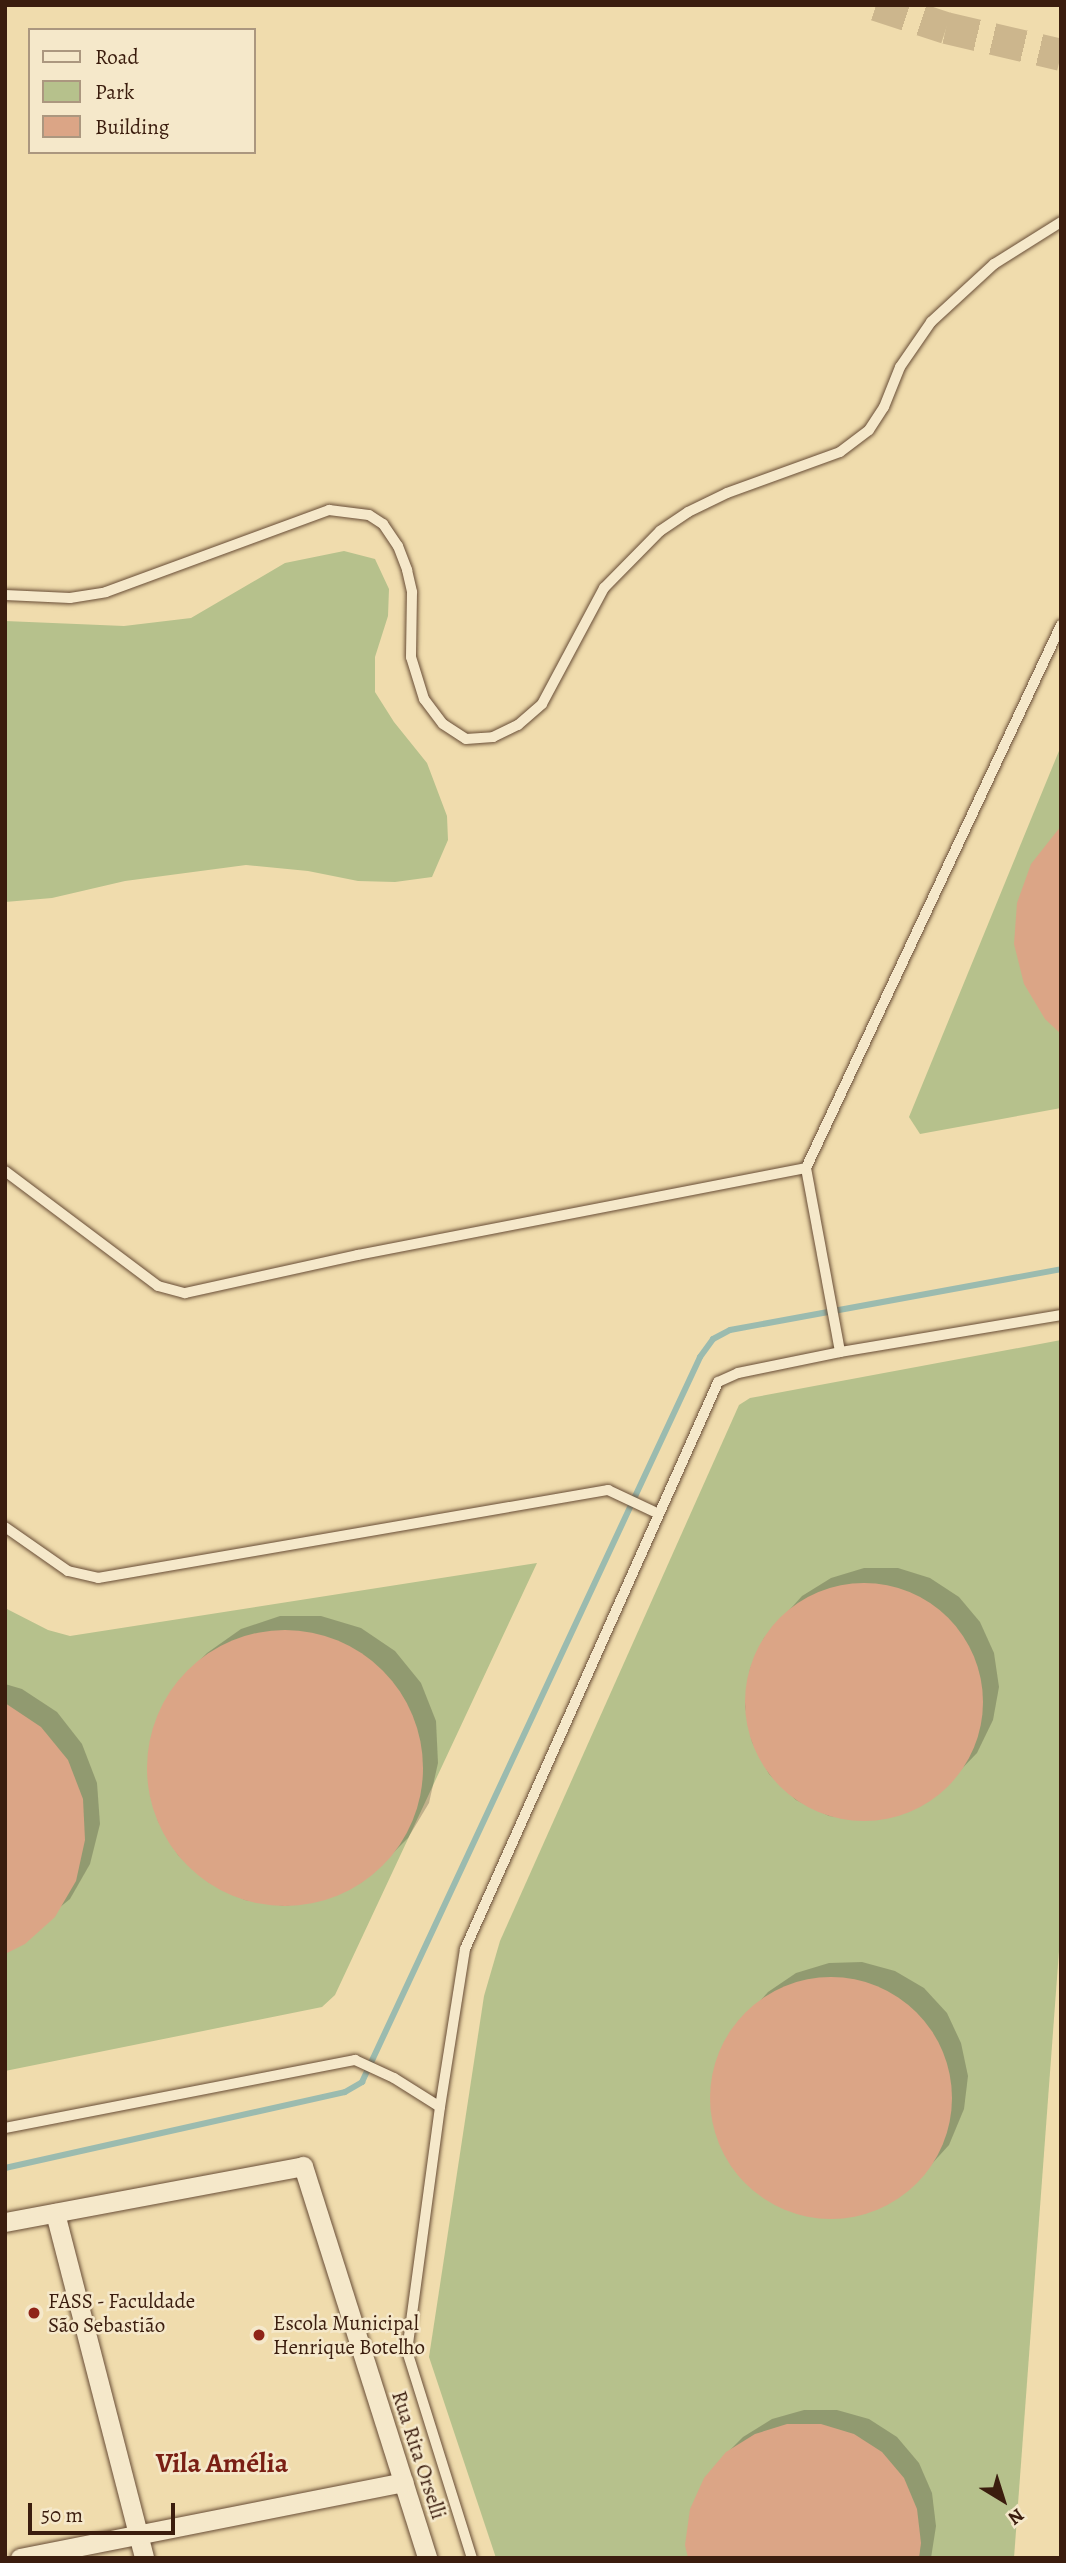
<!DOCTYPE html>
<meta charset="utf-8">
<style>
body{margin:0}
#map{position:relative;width:1066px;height:2563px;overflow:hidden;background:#f0dcad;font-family:Alegreya,serif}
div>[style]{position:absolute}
.green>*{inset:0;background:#b6c18c}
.shadow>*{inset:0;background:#0003}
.stream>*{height:6px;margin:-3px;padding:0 3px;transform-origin:3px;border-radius:3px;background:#9bbbaf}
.building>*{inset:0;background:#dba586}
.round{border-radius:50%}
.trunk-tunnel>*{height:32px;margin-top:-16px;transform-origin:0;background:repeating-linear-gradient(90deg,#ccb68d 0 32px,transparent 0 48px)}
.roads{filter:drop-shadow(0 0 2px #684d36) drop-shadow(0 0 2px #684d36)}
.service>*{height:10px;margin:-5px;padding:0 5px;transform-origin:5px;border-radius:5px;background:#f5e8ca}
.minor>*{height:19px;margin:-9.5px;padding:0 9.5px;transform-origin:9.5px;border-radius:9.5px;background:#f5e8ca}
.dots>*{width:19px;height:19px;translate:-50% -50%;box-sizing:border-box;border:4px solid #f5e8ca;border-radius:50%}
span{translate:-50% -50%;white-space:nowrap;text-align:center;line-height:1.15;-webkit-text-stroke:5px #f5e8ca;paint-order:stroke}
.poi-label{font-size:21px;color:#3b1d0e}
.left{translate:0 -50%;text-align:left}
.street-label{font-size:21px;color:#3b1d0e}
.district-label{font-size:28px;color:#7a1f14;font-weight:700}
.frame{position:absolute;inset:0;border:7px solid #3b1d0e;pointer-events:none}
.legend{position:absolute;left:28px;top:28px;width:228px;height:126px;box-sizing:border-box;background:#f5e8ca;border:2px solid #ab977f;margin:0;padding:9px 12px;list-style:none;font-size:21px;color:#3b1d0e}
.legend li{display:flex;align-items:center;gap:14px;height:35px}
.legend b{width:35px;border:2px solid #ab977f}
.north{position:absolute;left:968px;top:2465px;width:70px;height:70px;-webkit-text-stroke:5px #f5e8ca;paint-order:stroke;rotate:142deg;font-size:19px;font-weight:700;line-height:28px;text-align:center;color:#3b1d0e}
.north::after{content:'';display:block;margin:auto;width:24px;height:32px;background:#3b1d0e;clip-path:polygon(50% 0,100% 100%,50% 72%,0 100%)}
.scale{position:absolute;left:28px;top:2503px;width:147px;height:32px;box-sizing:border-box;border:4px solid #3b1d0e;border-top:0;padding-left:9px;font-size:21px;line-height:24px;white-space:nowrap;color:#3b1d0e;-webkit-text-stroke:5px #f5e8ca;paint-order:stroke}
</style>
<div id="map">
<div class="green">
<div style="clip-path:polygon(344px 551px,375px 559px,389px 589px,388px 616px,375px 657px,375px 692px,394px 722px,427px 763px,447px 816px,448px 840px,432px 877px,395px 882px,358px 881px,308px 871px,246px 865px,125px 881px,52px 898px,5px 902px,5px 621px,124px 626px,191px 618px,285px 563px)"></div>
<div style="clip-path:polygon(1061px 746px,1061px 1108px,920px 1134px,909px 1117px)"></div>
<div style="clip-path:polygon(1061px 1340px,1061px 1924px,1014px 2558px,496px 2558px,429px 2357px,484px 1996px,500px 1941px,739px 1405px,750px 1398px)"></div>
<div style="clip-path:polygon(537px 1563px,335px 1995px,322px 2007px,5px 2071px,5px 1608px,48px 1630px,70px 1636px)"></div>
</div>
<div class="shadow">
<div style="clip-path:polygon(864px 1568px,898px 1568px,930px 1578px,959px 1597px,980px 1622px,994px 1653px,999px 1687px,993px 1720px,977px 1753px,951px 1780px,935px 1796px,902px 1814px,866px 1820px,829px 1816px,796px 1800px,769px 1774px,752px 1742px,745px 1706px,750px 1669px,764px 1638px,802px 1596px,831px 1578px)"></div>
<div style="clip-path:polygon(280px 1616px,321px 1616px,361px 1628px,395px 1651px,421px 1683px,436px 1721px,438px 1763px,429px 1803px,408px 1838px,392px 1854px,362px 1882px,325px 1899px,285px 1906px,245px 1900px,208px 1882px,178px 1855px,158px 1821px,148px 1781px,151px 1740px,165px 1702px,191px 1669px,207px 1653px,241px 1629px)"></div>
<div style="clip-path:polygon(5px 1684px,22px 1689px,57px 1712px,82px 1744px,97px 1783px,100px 1824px,90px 1864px,70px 1899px,5px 1952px)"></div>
<div style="clip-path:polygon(862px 1962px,895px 1971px,924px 1988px,947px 2013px,961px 2043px,968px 2076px,964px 2109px,949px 2145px,908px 2190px,875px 2209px,838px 2217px,800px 2214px,765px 2198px,737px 2173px,719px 2140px,711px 2102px,716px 2065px,730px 2034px,768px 1992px,796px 1973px,829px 1963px)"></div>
<div style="clip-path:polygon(804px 2410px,837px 2410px,869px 2419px,897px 2437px,919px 2463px,932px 2493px,936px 2526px,931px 2558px,689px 2558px,727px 2453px,743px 2437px,772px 2419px)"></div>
</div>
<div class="stream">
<div style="left:5px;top:2168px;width:348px;rotate:-12.6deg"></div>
<div style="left:345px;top:2092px;width:20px;rotate:-30deg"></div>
<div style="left:362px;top:2082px;width:800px;rotate:-65deg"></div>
<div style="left:700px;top:1357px;width:22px;rotate:-54deg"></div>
<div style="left:713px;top:1339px;width:19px;rotate:-28deg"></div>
<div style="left:730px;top:1330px;width:337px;rotate:-10.4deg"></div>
</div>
<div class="building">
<div style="clip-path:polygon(1061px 826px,1061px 1034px,1045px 1019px,1024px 984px,1014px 944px,1017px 903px,1031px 864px)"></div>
<div class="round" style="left:745px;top:1583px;width:238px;height:238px"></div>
<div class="round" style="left:147px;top:1630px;width:276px;height:276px"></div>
<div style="clip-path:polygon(5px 1703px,41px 1727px,68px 1760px,83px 1799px,85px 1840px,76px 1881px,55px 1917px,25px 1944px,5px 1954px)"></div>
<div class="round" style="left:710px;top:1977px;width:242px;height:242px"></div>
<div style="clip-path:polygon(787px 2424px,821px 2424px,854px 2434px,882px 2452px,904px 2478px,917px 2509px,921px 2543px,919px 2558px,688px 2558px,685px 2545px,690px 2509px,704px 2478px,726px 2452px,755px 2434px)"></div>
</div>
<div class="trunk-tunnel">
<div style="left:876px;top:5px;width:74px;rotate:18.2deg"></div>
<div style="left:946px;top:28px;width:118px;rotate:13.2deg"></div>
</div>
<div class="roads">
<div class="service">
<div style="left:5px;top:595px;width:65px;rotate:2.6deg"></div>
<div style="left:70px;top:598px;width:36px;rotate:-9deg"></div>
<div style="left:106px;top:592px;width:238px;rotate:-20.2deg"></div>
<div style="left:329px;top:510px;width:40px;rotate:7.1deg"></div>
<div style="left:369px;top:515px;width:17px;rotate:33deg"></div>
<div style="left:383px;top:524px;width:27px;rotate:56deg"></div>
<div style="left:398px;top:546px;width:26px;rotate:69deg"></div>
<div style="left:407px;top:570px;width:23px;rotate:77deg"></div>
<div style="left:412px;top:592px;width:65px;rotate:90.9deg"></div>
<div style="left:411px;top:657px;width:44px;rotate:72.8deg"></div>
<div style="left:424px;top:699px;width:31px;rotate:53deg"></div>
<div style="left:443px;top:724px;width:27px;rotate:33deg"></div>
<div style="left:466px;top:739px;width:27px;rotate:-4deg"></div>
<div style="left:493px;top:737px;width:28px;rotate:-26deg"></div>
<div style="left:518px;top:725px;width:32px;rotate:-41deg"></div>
<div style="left:542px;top:704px;width:132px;rotate:-61.9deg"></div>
<div style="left:604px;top:588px;width:80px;rotate:-45.5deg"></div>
<div style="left:660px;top:531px;width:34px;rotate:-34deg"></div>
<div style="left:688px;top:512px;width:43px;rotate:-26deg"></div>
<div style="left:727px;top:493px;width:120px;rotate:-19.9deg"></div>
<div style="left:840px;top:452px;width:36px;rotate:-37deg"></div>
<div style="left:869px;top:430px;width:27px;rotate:-57deg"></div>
<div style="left:884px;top:407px;width:43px;rotate:-68.2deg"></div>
<div style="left:900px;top:367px;width:55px;rotate:-55.4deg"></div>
<div style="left:931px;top:322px;width:86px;rotate:-42.6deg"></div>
<div style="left:994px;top:264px;width:79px;rotate:-32.1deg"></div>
<div style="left:806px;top:1168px;width:600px;rotate:-64.84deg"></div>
<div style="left:5px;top:1171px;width:191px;rotate:36.9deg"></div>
<div style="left:158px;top:1286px;width:28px;rotate:15deg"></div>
<div style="left:185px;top:1293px;width:177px;rotate:-12.4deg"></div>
<div style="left:358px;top:1255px;width:456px;rotate:-11deg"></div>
<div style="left:806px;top:1168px;width:187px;rotate:79.5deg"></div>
<div style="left:5px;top:1527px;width:77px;rotate:34.9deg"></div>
<div style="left:68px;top:1571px;width:31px;rotate:13deg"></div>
<div style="left:98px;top:1578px;width:518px;rotate:-9.79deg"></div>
<div style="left:608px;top:1490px;width:54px;rotate:25.1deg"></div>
<div style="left:440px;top:2107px;width:160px;rotate:-81deg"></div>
<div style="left:465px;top:1949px;width:621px;rotate:-65.95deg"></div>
<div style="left:718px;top:1382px;width:22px;rotate:-24deg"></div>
<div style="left:738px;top:1373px;width:104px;rotate:-11.6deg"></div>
<div style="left:840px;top:1352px;width:224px;rotate:-9.5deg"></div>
<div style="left:5px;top:2128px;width:357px;rotate:-11deg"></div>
<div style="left:355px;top:2060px;width:43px;rotate:24.8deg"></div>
<div style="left:394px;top:2078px;width:54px;rotate:32.2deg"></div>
<div style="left:440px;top:2107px;width:246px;rotate:97.7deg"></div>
<div style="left:407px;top:2351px;width:217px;rotate:72.6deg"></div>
</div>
<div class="minor">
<div style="left:55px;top:2213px;width:356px;rotate:75.5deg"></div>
<div style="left:5px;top:2222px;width:303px;rotate:-10.6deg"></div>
<div style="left:303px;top:2166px;width:411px;rotate:72.4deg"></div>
<div style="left:20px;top:2558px;width:391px;rotate:-11.2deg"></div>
</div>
</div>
<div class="dots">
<div style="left:34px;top:2313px;background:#8f2418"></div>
<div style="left:259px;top:2335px;background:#8f2418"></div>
</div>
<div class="poi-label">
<span class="left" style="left:48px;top:2313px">FASS - Faculdade<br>São Sebastião</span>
<span class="left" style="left:273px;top:2335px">Escola Municipal<br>Henrique Botelho</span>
</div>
<div class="street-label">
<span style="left:419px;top:2455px;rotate:72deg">Rua Rita Orselli</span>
</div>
<div class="district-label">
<span style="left:222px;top:2463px">Vila Amélia</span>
</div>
<div class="frame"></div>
<ul class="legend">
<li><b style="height:9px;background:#f5e8ca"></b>Road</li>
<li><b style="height:19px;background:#b6c18c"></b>Park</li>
<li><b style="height:19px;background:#dba586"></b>Building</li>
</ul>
<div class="north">N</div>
<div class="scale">50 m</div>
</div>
